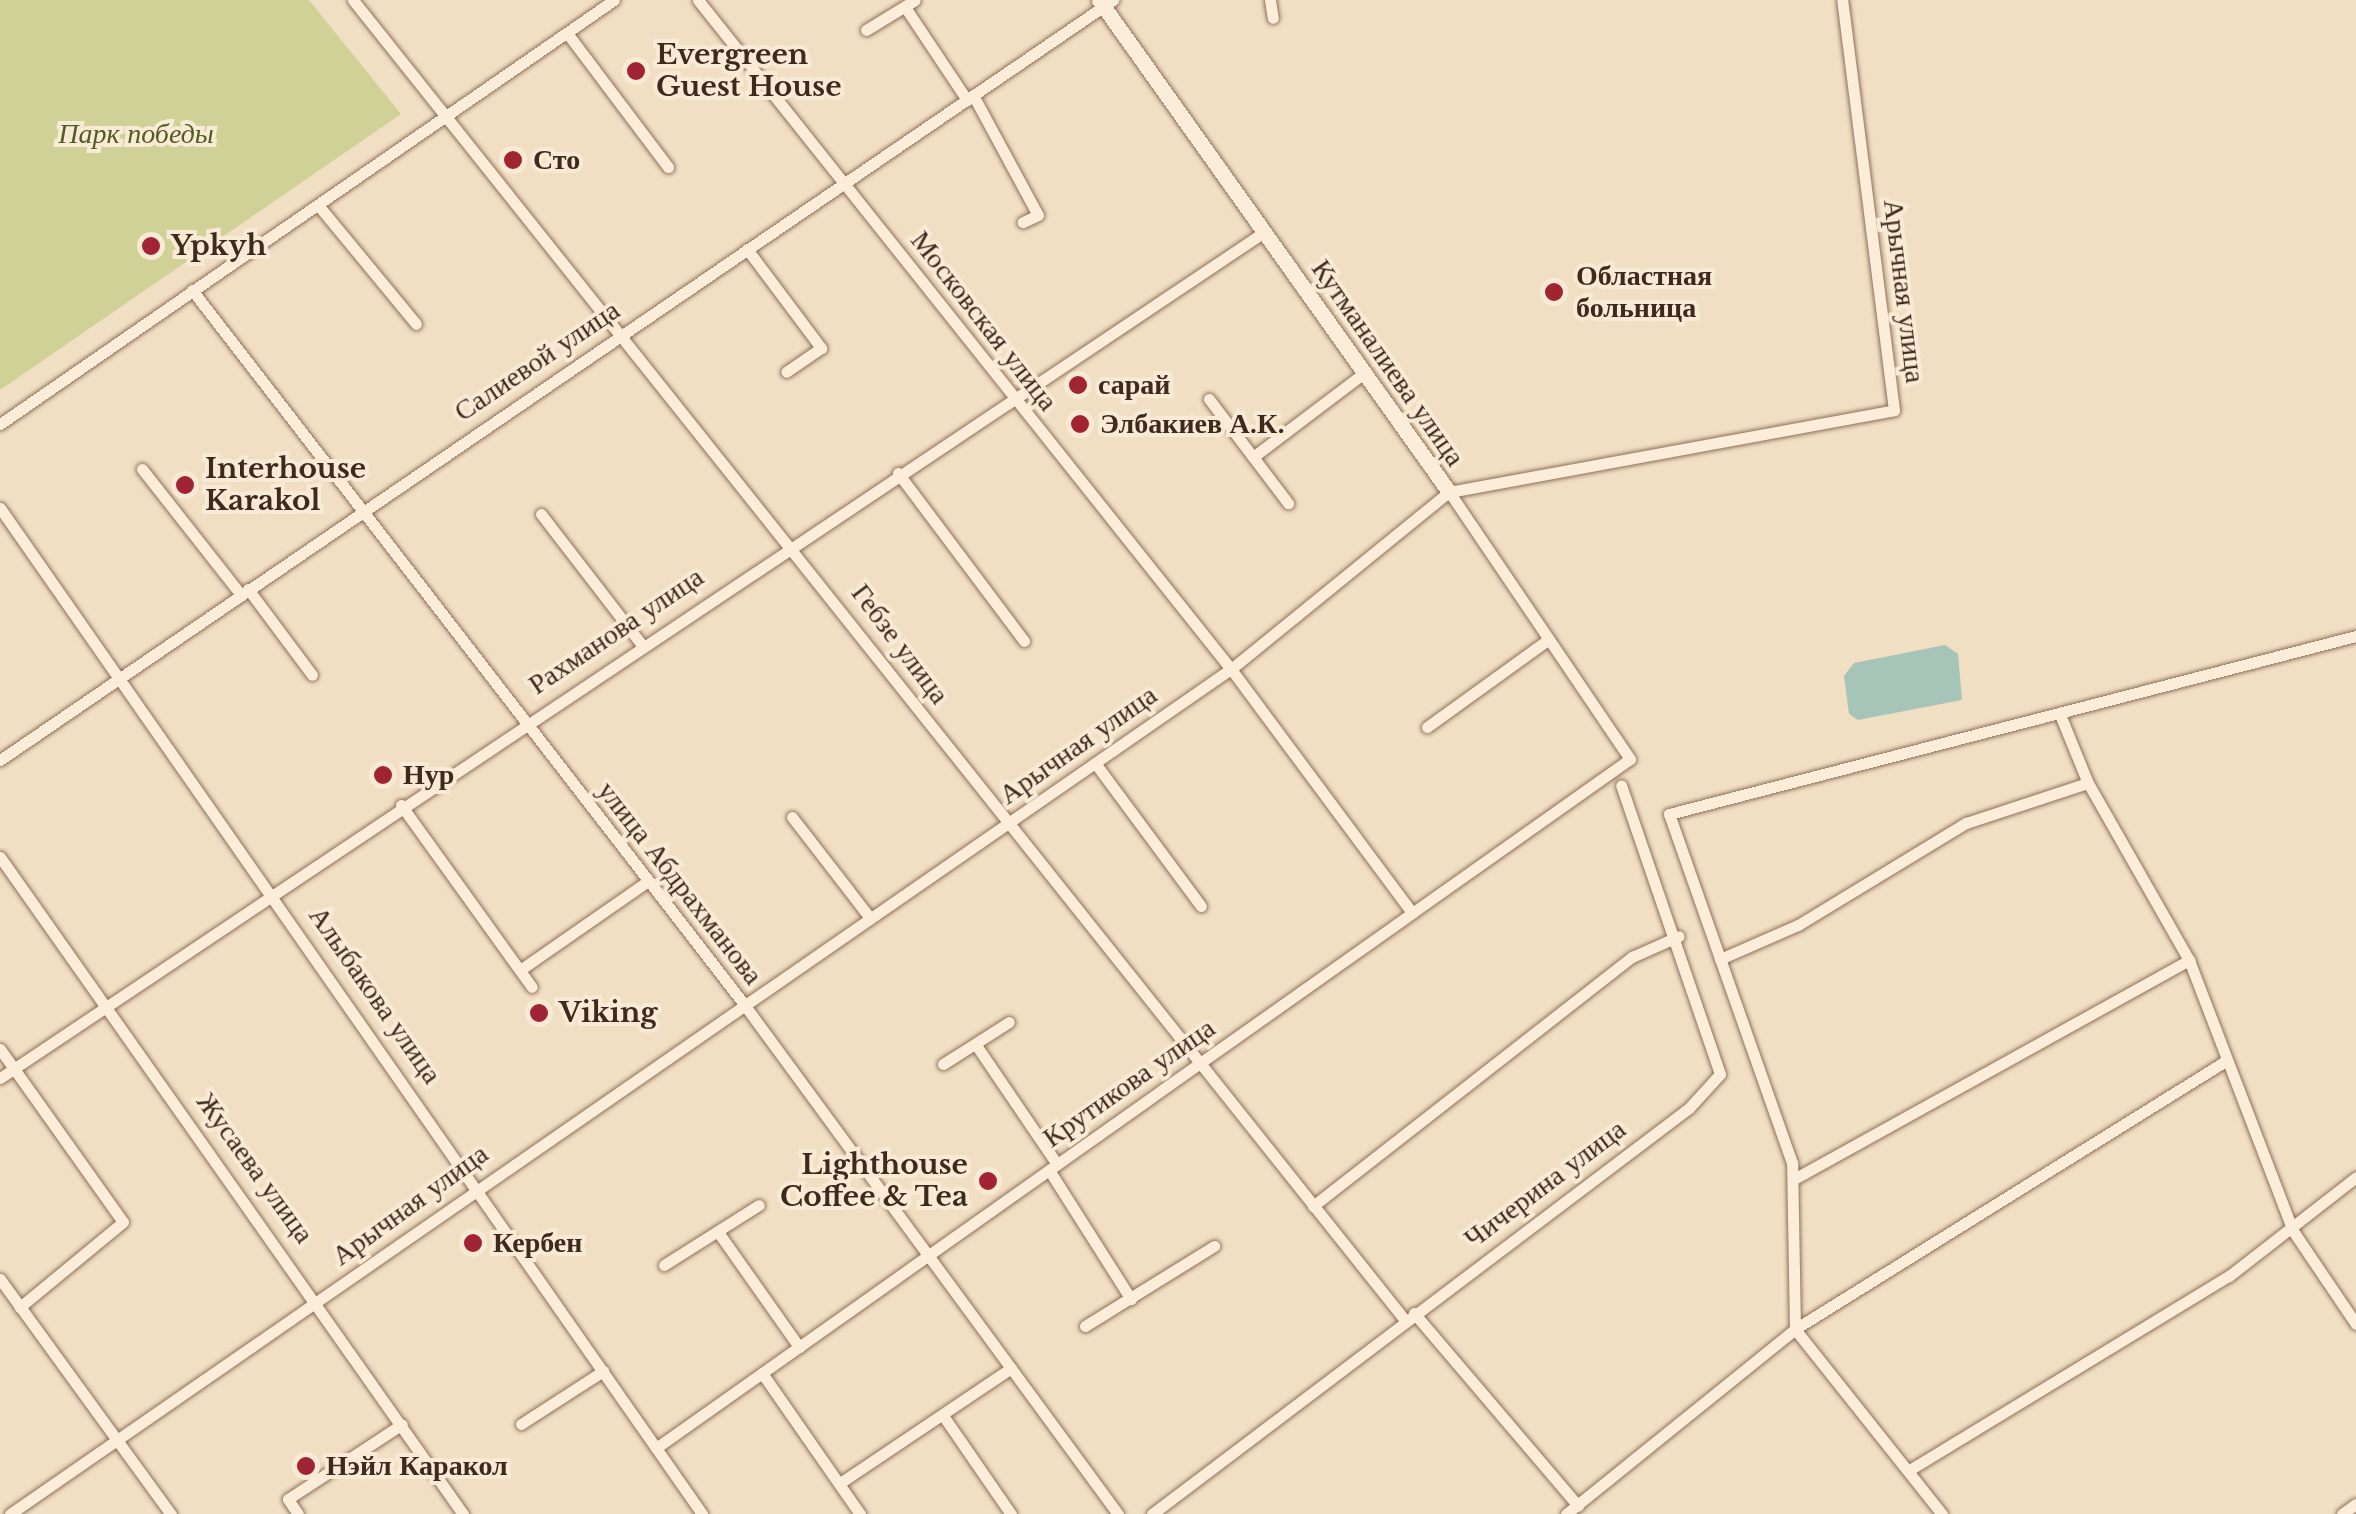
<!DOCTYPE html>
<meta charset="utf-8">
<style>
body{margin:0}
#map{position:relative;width:2356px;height:1514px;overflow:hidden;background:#f1dfc4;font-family:"Libre Baskerville",serif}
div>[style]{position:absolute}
.green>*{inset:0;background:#d0d197}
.water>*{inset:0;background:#a6c4b8}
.roads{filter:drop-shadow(0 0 2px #8e7059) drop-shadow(0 0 2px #8e7059)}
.street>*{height:11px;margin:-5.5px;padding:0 5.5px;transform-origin:5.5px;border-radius:5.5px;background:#fbedd9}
.secondary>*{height:15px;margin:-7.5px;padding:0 7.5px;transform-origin:7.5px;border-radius:7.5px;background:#fbedd9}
.dots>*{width:28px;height:28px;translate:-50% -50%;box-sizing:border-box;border:5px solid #f8ead5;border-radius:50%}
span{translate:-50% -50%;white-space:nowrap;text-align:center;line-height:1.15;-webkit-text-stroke:8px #f8ead5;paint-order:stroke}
.poi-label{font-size:28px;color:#3d2a1e;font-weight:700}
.left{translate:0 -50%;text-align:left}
.right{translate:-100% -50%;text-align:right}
.park-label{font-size:28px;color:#525b23;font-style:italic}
.street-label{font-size:28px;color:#3d2a1e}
</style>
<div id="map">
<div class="green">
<div style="clip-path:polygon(0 0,309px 0,401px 114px,0 390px)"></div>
</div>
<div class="water">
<div style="clip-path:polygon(1945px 645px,1958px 654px,1962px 700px,1858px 720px,1849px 714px,1844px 676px,1854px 663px)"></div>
</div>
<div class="roads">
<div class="street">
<div style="left:353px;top:0;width:1688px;rotate:51.45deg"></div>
<div style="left:698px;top:0;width:855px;rotate:51.46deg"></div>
<div style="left:1231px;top:669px;width:304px;rotate:53.4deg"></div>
<div style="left:1270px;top:0;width:18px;rotate:81deg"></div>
<div style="left:905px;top:7px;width:112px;rotate:56.3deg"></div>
<div style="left:866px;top:30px;width:57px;rotate:-31.5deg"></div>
<div style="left:567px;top:33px;width:168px;rotate:53deg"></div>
<div style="left:973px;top:95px;width:136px;rotate:61.6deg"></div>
<div style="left:1038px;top:215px;width:17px;rotate:155deg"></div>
<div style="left:318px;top:205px;width:154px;rotate:50.5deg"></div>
<div style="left:747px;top:249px;width:124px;rotate:53.2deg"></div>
<div style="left:821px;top:348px;width:42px;rotate:145.6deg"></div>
<div style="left:192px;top:290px;width:901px;rotate:52.3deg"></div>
<div style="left:743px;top:1003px;width:634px;rotate:53.73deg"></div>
<div style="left:1209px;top:399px;width:131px;rotate:52.8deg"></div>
<div style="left:0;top:424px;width:746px;rotate:-34.63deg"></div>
<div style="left:1253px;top:457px;width:139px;rotate:-37.1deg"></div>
<div style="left:142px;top:469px;width:160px;rotate:51.8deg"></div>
<div style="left:898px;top:473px;width:210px;rotate:53.1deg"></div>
<div style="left:0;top:508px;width:1227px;rotate:55.09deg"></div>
<div style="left:541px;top:514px;width:165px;rotate:52.4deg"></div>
<div style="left:248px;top:589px;width:107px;rotate:53.3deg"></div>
<div style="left:2061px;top:717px;width:71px;rotate:67.8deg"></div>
<div style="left:2088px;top:783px;width:204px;rotate:60.3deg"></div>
<div style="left:2189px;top:960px;width:290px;rotate:69deg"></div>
<div style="left:2293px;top:1231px;width:112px;rotate:55.9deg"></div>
<div style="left:1427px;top:727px;width:150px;rotate:-35.8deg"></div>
<div style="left:0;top:760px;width:1348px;rotate:-34.33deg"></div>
<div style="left:1095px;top:763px;width:178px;rotate:53.5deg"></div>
<div style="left:401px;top:805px;width:224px;rotate:54.3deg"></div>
<div style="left:792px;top:817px;width:128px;rotate:52.3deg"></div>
<div style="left:0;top:857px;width:804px;rotate:54.83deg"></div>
<div style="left:1720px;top:959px;width:85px;rotate:-23.6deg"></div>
<div style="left:1798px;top:925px;width:197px;rotate:-31.3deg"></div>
<div style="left:1966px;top:823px;width:128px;rotate:-18.2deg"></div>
<div style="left:520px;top:970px;width:152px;rotate:-34.8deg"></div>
<div style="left:976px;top:1045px;width:144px;rotate:55.8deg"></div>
<div style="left:0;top:1049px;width:212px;rotate:54.6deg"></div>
<div style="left:123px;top:1222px;width:134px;rotate:140.5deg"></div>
<div style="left:943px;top:1064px;width:78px;rotate:-32.5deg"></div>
<div style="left:0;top:1078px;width:1521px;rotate:-33.79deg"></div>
<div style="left:1049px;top:1170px;width:153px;rotate:57.6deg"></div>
<div style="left:1794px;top:1179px;width:452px;rotate:-29deg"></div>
<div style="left:1313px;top:1206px;width:405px;rotate:-38deg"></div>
<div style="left:1632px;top:957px;width:51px;rotate:-24.1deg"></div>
<div style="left:718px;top:1232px;width:141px;rotate:54.8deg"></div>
<div style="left:664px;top:1265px;width:112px;rotate:-32.3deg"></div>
<div style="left:0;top:1279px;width:291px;rotate:54deg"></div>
<div style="left:1414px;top:1313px;width:253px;rotate:49.6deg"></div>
<div style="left:1085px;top:1326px;width:152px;rotate:-31.8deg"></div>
<div style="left:762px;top:1373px;width:172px;rotate:55.2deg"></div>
<div style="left:944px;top:1417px;width:118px;rotate:55.4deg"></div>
<div style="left:521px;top:1424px;width:98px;rotate:-32.9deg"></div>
<div style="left:656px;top:1448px;width:1193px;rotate:-35.28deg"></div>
<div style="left:1630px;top:759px;width:323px;rotate:-124.1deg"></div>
<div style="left:1911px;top:1469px;width:372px;rotate:-31.3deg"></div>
<div style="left:2229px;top:1276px;width:161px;rotate:-37.9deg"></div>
<div style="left:840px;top:1483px;width:206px;rotate:-33.9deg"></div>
<div style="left:10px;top:1514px;width:1485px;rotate:-34.69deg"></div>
<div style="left:1231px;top:669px;width:281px;rotate:-39.1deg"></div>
<div style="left:1449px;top:492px;width:452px;rotate:-10.4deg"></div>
<div style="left:1894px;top:410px;width:413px;rotate:-97.2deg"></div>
<div style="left:298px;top:1514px;width:18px;rotate:-124deg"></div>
<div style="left:288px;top:1499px;width:136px;rotate:-33.3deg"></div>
<div style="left:1152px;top:1514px;width:673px;rotate:-37.09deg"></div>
<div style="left:1689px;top:1108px;width:46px;rotate:-47.6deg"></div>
<div style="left:1720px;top:1074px;width:305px;rotate:-108.9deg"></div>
<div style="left:1566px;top:1514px;width:294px;rotate:-38.9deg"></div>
<div style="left:1795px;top:1329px;width:505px;rotate:-31.9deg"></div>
<div style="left:1942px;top:1514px;width:236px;rotate:-128.5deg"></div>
<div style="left:1795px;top:1329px;width:166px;rotate:-91deg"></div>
<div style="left:1792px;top:1163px;width:370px;rotate:-109.4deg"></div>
<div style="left:1669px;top:814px;width:710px;rotate:-14.53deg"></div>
<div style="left:2342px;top:1514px;width:17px;rotate:-36deg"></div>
</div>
<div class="secondary">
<div style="left:1099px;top:0;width:604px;rotate:54.57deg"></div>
</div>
</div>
<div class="dots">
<div style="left:636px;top:71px;background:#a12432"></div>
<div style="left:513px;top:160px;background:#a12432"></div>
<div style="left:151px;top:246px;background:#a12432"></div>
<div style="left:1554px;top:292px;background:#a12432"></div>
<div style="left:1078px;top:385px;background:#a12432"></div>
<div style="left:1080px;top:424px;background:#a12432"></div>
<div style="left:185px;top:485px;background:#a12432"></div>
<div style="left:383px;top:775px;background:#a12432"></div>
<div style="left:539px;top:1013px;background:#a12432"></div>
<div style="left:988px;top:1181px;background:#a12432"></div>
<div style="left:473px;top:1243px;background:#a12432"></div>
<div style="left:306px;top:1466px;background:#a12432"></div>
</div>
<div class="poi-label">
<span class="left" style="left:656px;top:71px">Evergreen<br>Guest House</span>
<span class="left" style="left:533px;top:160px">Сто</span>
<span class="left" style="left:171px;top:246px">Ypkyh</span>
<span class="left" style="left:1576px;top:292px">Областная<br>больница</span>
<span class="left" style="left:1098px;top:385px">сарай</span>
<span class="left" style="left:1100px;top:424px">Элбакиев А.К.</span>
<span class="left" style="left:205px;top:485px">Interhouse<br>Karakol</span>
<span class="left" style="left:403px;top:775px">Нур</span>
<span class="left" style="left:559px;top:1013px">Viking</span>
<span class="right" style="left:968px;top:1181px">Lighthouse<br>Coffee &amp; Tea</span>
<span class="left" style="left:493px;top:1243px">Кербен</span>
<span class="left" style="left:326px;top:1466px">Нэйл Каракол</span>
</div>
<div class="park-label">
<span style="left:136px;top:134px">Парк победы</span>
</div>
<div class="street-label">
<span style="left:1904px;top:291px;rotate:83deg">Арычная улица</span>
<span style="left:984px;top:321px;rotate:52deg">Московская улица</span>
<span style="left:537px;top:361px;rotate:-34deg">Салиевой улица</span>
<span style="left:1388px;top:363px;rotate:55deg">Кутманалиева улица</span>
<span style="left:616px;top:631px;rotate:-34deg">Рахманова улица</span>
<span style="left:900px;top:644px;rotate:53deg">Гебзе улица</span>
<span style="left:1078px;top:745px;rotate:-35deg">Арычная улица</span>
<span style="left:680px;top:883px;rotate:52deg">улица Абдрахманова</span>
<span style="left:375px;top:995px;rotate:55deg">Алыбакова улица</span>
<span style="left:1129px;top:1083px;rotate:-35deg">Крутикова улица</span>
<span style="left:255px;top:1168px;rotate:54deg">Жусаева улица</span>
<span style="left:1545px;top:1184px;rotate:-37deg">Чичерина улица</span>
<span style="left:410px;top:1205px;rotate:-36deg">Арычная улица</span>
</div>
</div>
